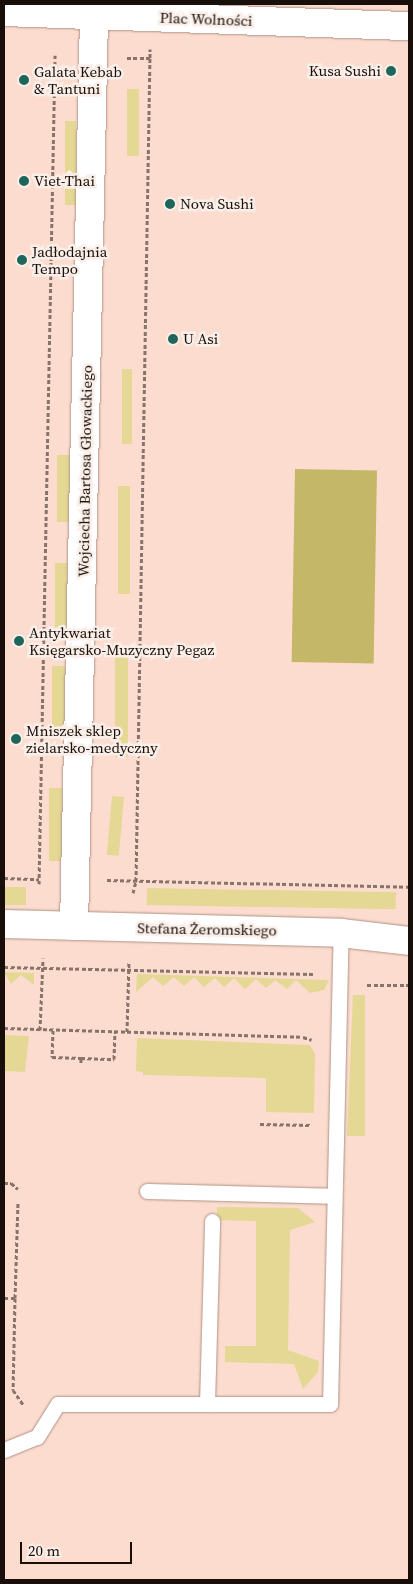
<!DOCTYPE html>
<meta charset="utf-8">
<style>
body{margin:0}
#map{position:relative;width:413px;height:1584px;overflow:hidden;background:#fbdcce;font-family:"Source Serif 4",serif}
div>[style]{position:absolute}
.green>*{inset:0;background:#e4d894;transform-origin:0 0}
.forest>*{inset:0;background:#c5b768;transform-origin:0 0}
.path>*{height:3px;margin-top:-1.5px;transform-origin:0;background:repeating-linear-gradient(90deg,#87736a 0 4px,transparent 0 6.5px)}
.roads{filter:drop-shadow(0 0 1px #b09386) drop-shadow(0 0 1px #b09386)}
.lane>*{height:15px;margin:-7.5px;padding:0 7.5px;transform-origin:7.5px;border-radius:7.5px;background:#fff}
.street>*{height:28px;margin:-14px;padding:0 14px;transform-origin:14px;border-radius:14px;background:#fff}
.dots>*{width:14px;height:14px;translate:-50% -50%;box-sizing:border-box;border:2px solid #faeee8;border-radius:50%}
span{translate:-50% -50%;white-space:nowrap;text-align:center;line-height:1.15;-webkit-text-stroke:5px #faeee8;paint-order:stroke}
.street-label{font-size:15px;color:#190f0a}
.poi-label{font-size:15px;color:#190f0a}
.left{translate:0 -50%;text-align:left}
.right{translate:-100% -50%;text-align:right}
.frame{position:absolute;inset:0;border:5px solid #190f0a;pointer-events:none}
.scale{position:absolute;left:20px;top:1542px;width:112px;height:22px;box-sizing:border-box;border:2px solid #190f0a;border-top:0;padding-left:6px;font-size:15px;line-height:18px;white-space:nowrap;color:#190f0a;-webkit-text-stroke:4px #faeee8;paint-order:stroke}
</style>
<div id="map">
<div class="green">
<div style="left:127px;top:89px;width:12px;height:67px"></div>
<div style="left:65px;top:121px;width:11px;height:84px"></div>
<div style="left:122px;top:369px;width:10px;height:75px"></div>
<div style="left:57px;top:455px;width:13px;height:67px"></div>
<div style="left:118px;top:486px;width:12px;height:108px"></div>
<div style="left:55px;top:563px;width:12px;height:70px"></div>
<div style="left:115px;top:646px;width:13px;height:111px"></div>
<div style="left:52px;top:666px;width:13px;height:65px"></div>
<div style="left:49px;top:788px;width:13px;height:73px"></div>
<div style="left:112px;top:796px;width:12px;height:59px;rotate:5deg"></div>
<div style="left:4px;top:887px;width:22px;height:18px"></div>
<div style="left:147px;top:888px;width:249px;height:17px;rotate:1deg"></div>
<div style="clip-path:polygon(4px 972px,34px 973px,34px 985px,21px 975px,11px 984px)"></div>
<div style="clip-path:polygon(137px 974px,329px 980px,324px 990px,310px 993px,296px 980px,287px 989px,275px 980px,266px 988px,256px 979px,245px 989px,234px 978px,224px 987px,215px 978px,204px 987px,194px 977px,184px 986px,174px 977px,163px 986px,153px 977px,136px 992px)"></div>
<div style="clip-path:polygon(353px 995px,365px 995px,365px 1136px,347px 1136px)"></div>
<div style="clip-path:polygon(4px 1035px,29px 1036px,25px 1072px,4px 1071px)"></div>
<div style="clip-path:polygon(137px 1038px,310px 1045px,315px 1054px,314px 1113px,266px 1112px,266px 1078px,143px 1075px,143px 1072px,136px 1071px)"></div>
<div style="clip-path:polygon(217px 1207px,298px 1208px,315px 1222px,290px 1230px,288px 1350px,319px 1361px,318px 1372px,303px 1389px,294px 1364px,225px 1362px,225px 1346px,256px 1346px,256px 1221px,217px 1220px)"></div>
</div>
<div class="forest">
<div style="left:295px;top:469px;width:82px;height:193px;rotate:1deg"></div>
</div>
<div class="path">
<div style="left:127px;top:58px;width:23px"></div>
<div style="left:150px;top:58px;width:9px;rotate:-90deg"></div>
<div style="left:4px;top:878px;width:35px;rotate:2deg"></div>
<div style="left:107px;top:880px;width:302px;rotate:1.3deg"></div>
<div style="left:39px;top:884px;width:829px;rotate:-88.89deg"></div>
<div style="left:133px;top:893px;width:12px;rotate:-76deg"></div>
<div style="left:136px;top:881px;width:823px;rotate:-89.03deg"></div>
<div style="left:4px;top:967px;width:309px;rotate:1.3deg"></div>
<div style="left:367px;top:985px;width:42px"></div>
<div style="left:4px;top:1028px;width:299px;rotate:1.7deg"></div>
<div style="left:303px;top:1037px;width:9px;rotate:18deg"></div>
<div style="left:40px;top:1030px;width:72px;rotate:-87.6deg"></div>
<div style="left:53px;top:1030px;width:27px;rotate:92deg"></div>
<div style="left:52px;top:1057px;width:29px;rotate:2deg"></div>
<div style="left:81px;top:1058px;width:33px;rotate:2deg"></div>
<div style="left:114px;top:1059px;width:27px;rotate:-88deg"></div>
<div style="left:127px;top:1032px;width:70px;rotate:-88.4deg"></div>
<div style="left:81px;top:1063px;width:5px;rotate:-90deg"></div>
<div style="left:260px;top:1124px;width:50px;rotate:1.1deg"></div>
<div style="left:4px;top:1183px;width:7px"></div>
<div style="left:11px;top:1183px;width:9px;rotate:41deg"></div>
<div style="left:4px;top:1298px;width:11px"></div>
<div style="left:15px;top:1298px;width:92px;rotate:91.2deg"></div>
<div style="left:13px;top:1390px;width:19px;rotate:55deg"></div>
<div style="left:15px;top:1298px;width:97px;rotate:-88.2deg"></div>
</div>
<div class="roads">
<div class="lane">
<div style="left:147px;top:1191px;width:186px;rotate:1.5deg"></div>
<div style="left:207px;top:1404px;width:183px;rotate:-88.4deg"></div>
<div style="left:4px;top:1450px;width:35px;rotate:-22deg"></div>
<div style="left:37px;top:1437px;width:39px;rotate:-58deg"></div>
<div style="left:58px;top:1404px;width:272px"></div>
<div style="left:330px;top:1404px;width:471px;rotate:-88.7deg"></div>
</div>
<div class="street">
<div style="left:4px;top:12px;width:405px;rotate:2deg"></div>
<div style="left:4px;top:924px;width:337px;rotate:1.5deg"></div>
<div style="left:341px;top:933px;width:68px;rotate:6.7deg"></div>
<div style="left:74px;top:926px;width:910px;rotate:-88.74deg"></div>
</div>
</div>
<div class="dots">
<div style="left:391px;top:71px;background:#1f665a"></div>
<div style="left:24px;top:80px;background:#1f665a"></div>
<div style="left:24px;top:181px;background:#1f665a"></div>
<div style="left:170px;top:204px;background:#1f665a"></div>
<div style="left:22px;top:260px;background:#1f665a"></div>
<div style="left:173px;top:339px;background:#1f665a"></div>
<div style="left:19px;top:641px;background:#1f665a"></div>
<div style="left:16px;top:739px;background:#1f665a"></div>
</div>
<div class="street-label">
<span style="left:206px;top:19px;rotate:2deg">Plac Wolności</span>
<span style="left:85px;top:471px;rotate:-89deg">Wojciecha Bartosa Głowackiego</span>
<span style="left:207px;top:929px;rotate:1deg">Stefana Żeromskiego</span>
</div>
<div class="poi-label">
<span class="left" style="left:34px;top:80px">Galata Kebab<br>&amp; Tantuni</span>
<span class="right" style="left:381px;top:71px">Kusa Sushi</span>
<span class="left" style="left:34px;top:181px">Viet-Thai</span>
<span class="left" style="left:180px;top:204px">Nova Sushi</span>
<span class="left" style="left:32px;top:260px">Jadłodajnia<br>Tempo</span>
<span class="left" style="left:183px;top:339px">U Asi</span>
<span class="left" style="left:29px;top:641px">Antykwariat<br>Księgarsko-Muzyczny Pegaz</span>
<span class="left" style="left:26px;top:739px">Mniszek sklep<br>zielarsko-medyczny</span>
</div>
<div class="frame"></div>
<div class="scale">20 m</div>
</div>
